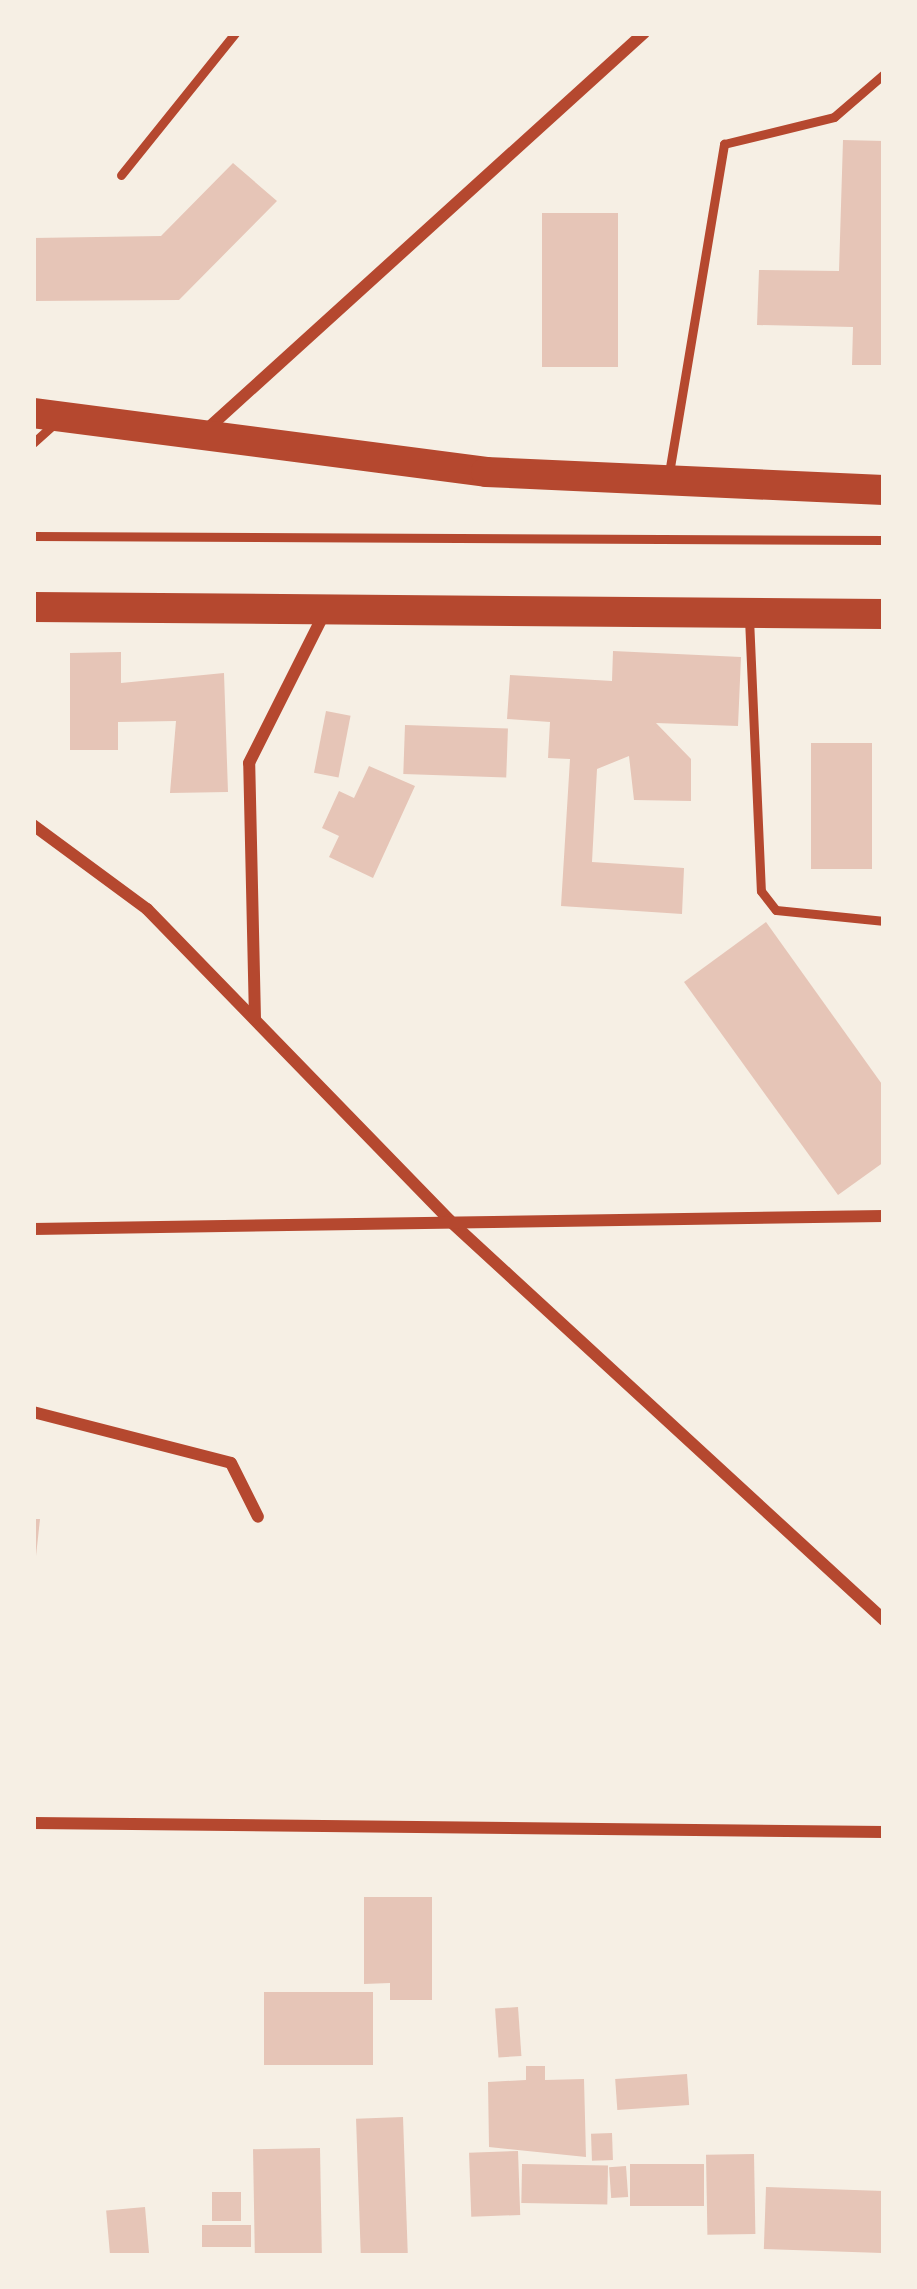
<!DOCTYPE html>
<style>
body{margin:0}
#map{position:relative;width:917px;height:2289px;overflow:hidden;background:#f6efe4;font-family:"Sofia Sans Condensed",sans-serif}
div>[style]{position:absolute}
.building>*{inset:0;background:#e6c5b7;transform-origin:0 0}
.service>*{height:9px;margin:-4.5px;padding:0 4.5px;transform-origin:4.5px;border-radius:4.5px;background:#b5482f}
.minor>*{height:12px;margin:-6px;padding:0 6px;transform-origin:6px;border-radius:6px;background:#b5482f}
.primary>*{height:30px;margin:-15px;padding:0 15px;transform-origin:15px;border-radius:15px;background:#b5482f}
span{translate:-50% -50%;white-space:nowrap;text-align:center;line-height:1.15;-webkit-text-stroke:9px #f6efe4;paint-order:stroke}
.frame{position:absolute;inset:0;border:36px solid #f6efe4;pointer-events:none}
</style>
<div id="map">
<div class="building">
<div style="clip-path:polygon(843px 140px,884px 141px,884px 365px,852px 365px,853px 327px,757px 325px,759px 270px,839px 271px)"></div>
<div style="clip-path:polygon(233px 163px,277px 201px,179px 300px,33px 301px,33px 238px,161px 236px)"></div>
<div style="left:542px;top:213px;width:76px;height:154px"></div>
<div style="clip-path:polygon(613px 651px,741px 657px,738px 726px,656px 723px,691px 759px,691px 801px,634px 800px,629px 756px,597px 769px,592px 862px,684px 868px,682px 914px,561px 906px,570px 759px,548px 758px,550px 722px,507px 719px,510px 675px,612px 681px)"></div>
<div style="clip-path:polygon(121px 652px,121px 683px,224px 673px,228px 792px,170px 793px,176px 721px,118px 722px,118px 750px,70px 750px,70px 653px)"></div>
<div style="left:326px;top:711px;width:25px;height:63px;rotate:11deg"></div>
<div style="left:405px;top:725px;width:103px;height:49px;rotate:2deg"></div>
<div style="left:811px;top:743px;width:61px;height:126px"></div>
<div style="clip-path:polygon(369px 766px,415px 786px,373px 878px,329px 857px,339px 836px,322px 828px,339px 791px,354px 798px)"></div>
<div style="clip-path:polygon(766px 922px,884px 1087px,884px 1162px,838px 1195px,684px 982px)"></div>
<div style="clip-path:polygon(33px 1519px,40px 1519px,36px 1556px,33px 1556px)"></div>
<div style="clip-path:polygon(364px 1897px,432px 1897px,432px 2000px,390px 2000px,390px 1983px,364px 1984px)"></div>
<div style="left:373px;top:1992px;width:73px;height:109px;rotate:90deg"></div>
<div style="left:518px;top:2007px;width:49px;height:23px;rotate:86deg"></div>
<div style="clip-path:polygon(526px 2066px,545px 2066px,545px 2080px,584px 2079px,586px 2157px,489px 2147px,488px 2082px,526px 2080px)"></div>
<div style="left:687px;top:2074px;width:31px;height:72px;rotate:86deg"></div>
<div style="left:403px;top:2117px;width:139px;height:47px;rotate:88deg"></div>
<div style="left:612px;top:2133px;width:27px;height:21px;rotate:88deg"></div>
<div style="left:320px;top:2148px;width:108px;height:67px;rotate:89deg"></div>
<div style="left:518px;top:2151px;width:64px;height:49px;rotate:88deg"></div>
<div style="left:754px;top:2154px;width:80px;height:48px;rotate:89deg"></div>
<div style="left:522px;top:2164px;width:86px;height:39px;rotate:1deg"></div>
<div style="left:704px;top:2164px;width:42px;height:74px;rotate:90deg"></div>
<div style="left:626px;top:2166px;width:31px;height:17px;rotate:86deg"></div>
<div style="left:766px;top:2187px;width:118px;height:62px;rotate:2deg"></div>
<div style="left:212px;top:2192px;width:29px;height:29px"></div>
<div style="left:145px;top:2207px;width:49px;height:39px;rotate:85deg"></div>
<div style="left:251px;top:2225px;width:22px;height:49px;rotate:90deg"></div>
</div>
<div class="service">
<div style="left:121px;top:175px;width:182px;rotate:-51.2deg"></div>
<div style="left:33px;top:443px;width:27px;rotate:-42deg"></div>
<div style="left:669px;top:473px;width:334px;rotate:-80.5deg"></div>
<div style="left:724px;top:144px;width:113px;rotate:-13.8deg"></div>
<div style="left:834px;top:117px;width:66px;rotate:-40.7deg"></div>
<div style="left:33px;top:536px;width:851px;rotate:0.27deg"></div>
<div style="left:749px;top:618px;width:273px;rotate:87.5deg"></div>
<div style="left:761px;top:891px;width:24px;rotate:52deg"></div>
<div style="left:776px;top:910px;width:109px;rotate:5.8deg"></div>
</div>
<div class="minor">
<div style="left:205px;top:431px;width:593px;rotate:-42.2deg"></div>
<div style="left:33px;top:825px;width:142px;rotate:36.4deg"></div>
<div style="left:147px;top:909px;width:434px;rotate:45.8deg"></div>
<div style="left:449px;top:1220px;width:591px;rotate:42.6deg"></div>
<div style="left:255px;top:1019px;width:256px;rotate:-91.3deg"></div>
<div style="left:249px;top:763px;width:167px;rotate:-63.3deg"></div>
<div style="left:33px;top:1229px;width:851px;rotate:-0.88deg"></div>
<div style="left:33px;top:1412px;width:204px;rotate:14.4deg"></div>
<div style="left:231px;top:1463px;width:60px;rotate:63.4deg"></div>
<div style="left:33px;top:1823px;width:851px;rotate:0.61deg"></div>
</div>
<div class="primary">
<div style="left:33px;top:413px;width:457px;rotate:7.4deg"></div>
<div style="left:486px;top:472px;width:398px;rotate:2.6deg"></div>
<div style="left:33px;top:607px;width:851px;rotate:0.47deg"></div>
</div>
<div class="frame"></div>
</div>
